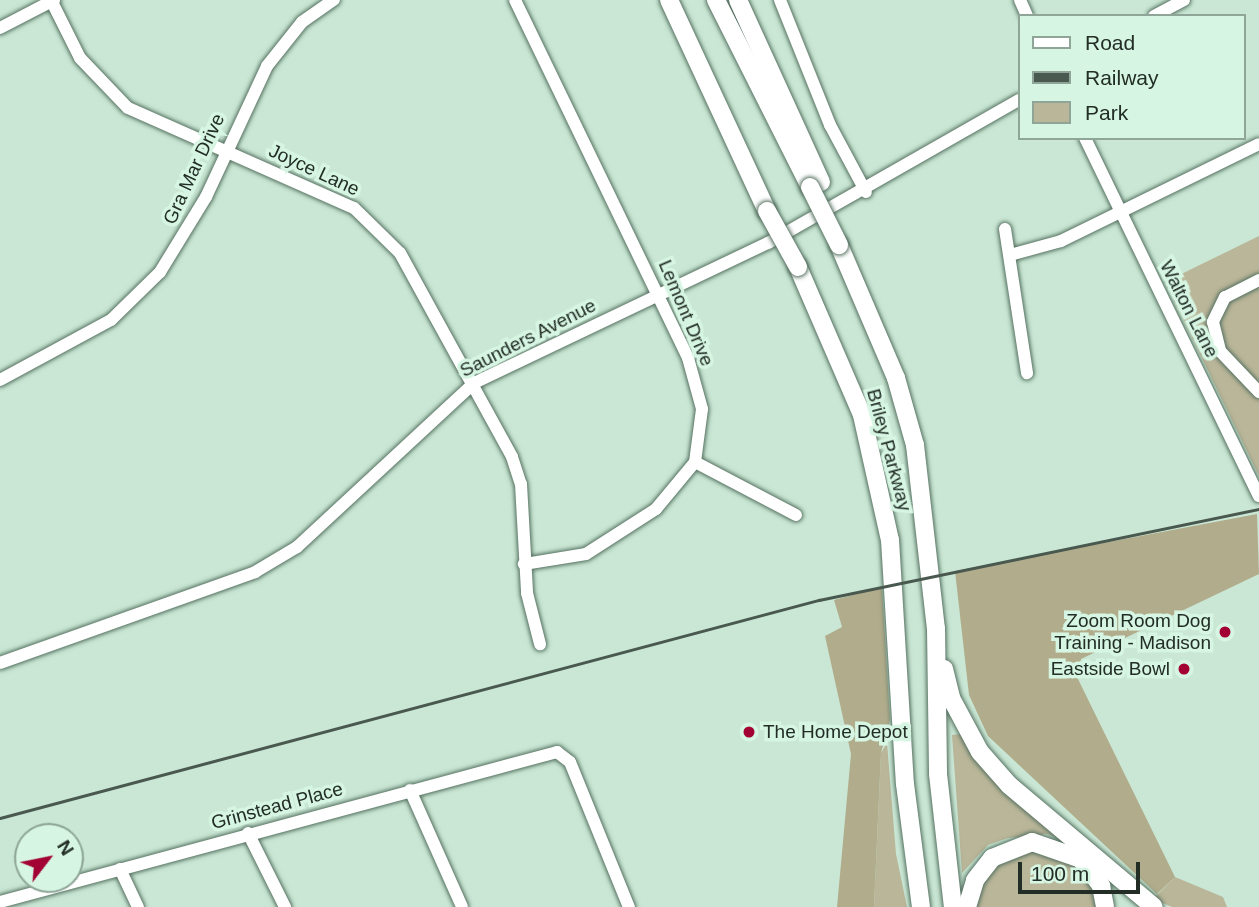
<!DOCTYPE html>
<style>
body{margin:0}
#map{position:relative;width:1259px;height:907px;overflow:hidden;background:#c9e7d4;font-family:Helvetica,sans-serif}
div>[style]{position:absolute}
.green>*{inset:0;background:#bab699}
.forest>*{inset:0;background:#b1ad8c}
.roads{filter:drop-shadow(0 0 2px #567161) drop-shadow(0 0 2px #567161)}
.minor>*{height:12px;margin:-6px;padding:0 6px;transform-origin:6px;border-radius:6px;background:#fff}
.highway>*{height:18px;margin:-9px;padding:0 9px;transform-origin:9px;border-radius:9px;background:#fff}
.rail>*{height:2.5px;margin:-1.25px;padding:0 1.25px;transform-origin:1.25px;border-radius:1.25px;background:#49594f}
.bridges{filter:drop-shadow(0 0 2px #567161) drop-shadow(0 0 2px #567161)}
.highway-bridge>*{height:18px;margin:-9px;padding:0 9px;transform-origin:9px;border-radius:9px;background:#fff}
.dots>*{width:19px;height:19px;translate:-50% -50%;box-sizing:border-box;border:4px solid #d6f5e2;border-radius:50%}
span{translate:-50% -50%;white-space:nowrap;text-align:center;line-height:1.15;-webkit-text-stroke:7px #d6f5e2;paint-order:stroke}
.street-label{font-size:19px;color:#222d26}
.poi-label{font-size:19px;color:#222d26}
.right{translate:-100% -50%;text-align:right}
.left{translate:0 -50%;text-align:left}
.legend{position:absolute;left:1018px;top:14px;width:228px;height:126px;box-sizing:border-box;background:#d6f5e2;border:2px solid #8ea597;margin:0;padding:9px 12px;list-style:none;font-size:21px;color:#222d26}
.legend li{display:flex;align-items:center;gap:14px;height:35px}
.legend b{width:35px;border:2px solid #8ea597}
.north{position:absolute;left:14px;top:823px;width:70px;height:70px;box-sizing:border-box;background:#d6f5e2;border:2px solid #8ea597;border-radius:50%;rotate:58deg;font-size:19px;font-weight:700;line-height:28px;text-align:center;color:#222d26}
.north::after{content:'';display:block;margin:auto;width:24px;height:32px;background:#a20334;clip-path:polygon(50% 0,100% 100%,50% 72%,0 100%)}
.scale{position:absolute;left:1018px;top:862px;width:122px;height:32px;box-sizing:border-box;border:4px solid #222d26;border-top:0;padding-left:9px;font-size:21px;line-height:24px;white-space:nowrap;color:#222d26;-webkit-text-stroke:5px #d6f5e2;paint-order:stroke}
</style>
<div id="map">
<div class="green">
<div style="clip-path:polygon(1259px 236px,1259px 476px,1165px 282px)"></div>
<div style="clip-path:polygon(963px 734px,1070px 841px,1047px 834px,1008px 838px,988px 845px,962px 873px,952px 735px)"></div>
<div style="clip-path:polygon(887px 743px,896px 854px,907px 907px,874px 907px,881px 753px)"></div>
<div style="clip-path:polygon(1031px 847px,1085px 870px,1100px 907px,972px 907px,995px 862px)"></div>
<div style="clip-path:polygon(1175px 877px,1223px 897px,1227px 907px,1172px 907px,1153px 899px)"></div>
</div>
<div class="forest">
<div style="clip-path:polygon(1257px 514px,1259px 574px,1081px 659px,1077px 677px,1175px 877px,1157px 894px,988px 736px,969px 695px,955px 571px)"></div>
<div style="clip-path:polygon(882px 587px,890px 720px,881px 753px,874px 907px,837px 907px,851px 754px,825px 636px,842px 627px,834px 600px)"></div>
</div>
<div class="roads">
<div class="minor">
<div style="left:51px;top:0;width:65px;rotate:63.4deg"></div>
<div style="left:80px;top:58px;width:69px;rotate:46.2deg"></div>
<div style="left:128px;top:108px;width:247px;rotate:23.9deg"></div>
<div style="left:354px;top:208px;width:64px;rotate:44.4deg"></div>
<div style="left:400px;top:253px;width:233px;rotate:61.2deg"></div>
<div style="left:512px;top:457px;width:28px;rotate:72deg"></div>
<div style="left:521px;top:484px;width:109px;rotate:86.8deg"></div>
<div style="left:527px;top:593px;width:53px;rotate:75.7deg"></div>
<div style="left:515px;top:0;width:398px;rotate:64.2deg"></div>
<div style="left:688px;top:358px;width:53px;rotate:74.6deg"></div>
<div style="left:702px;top:409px;width:53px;rotate:97.5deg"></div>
<div style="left:695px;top:462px;width:61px;rotate:129.7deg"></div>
<div style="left:656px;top:509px;width:83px;rotate:147.3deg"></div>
<div style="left:586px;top:554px;width:63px;rotate:170.8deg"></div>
<div style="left:780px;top:0;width:135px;rotate:68.2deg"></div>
<div style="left:830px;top:125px;width:76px;rotate:61.8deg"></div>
<div style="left:1020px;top:0;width:17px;rotate:66deg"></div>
<div style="left:1154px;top:16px;width:34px;rotate:-28deg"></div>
<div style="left:0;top:28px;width:61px;rotate:-27.4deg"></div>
<div style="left:1085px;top:138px;width:398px;rotate:64.1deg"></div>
<div style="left:1005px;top:229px;width:146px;rotate:81.3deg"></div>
<div style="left:1010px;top:255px;width:53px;rotate:-15.4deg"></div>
<div style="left:1061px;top:241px;width:220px;rotate:-26.1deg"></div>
<div style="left:1259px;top:280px;width:38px;rotate:153deg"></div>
<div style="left:1225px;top:297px;width:28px;rotate:116deg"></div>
<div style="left:1213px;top:322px;width:30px;rotate:76deg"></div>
<div style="left:1220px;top:351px;width:57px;rotate:46.4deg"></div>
<div style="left:0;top:380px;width:126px;rotate:-28.4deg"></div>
<div style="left:111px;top:320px;width:69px;rotate:-44.4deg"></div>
<div style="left:160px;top:272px;width:88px;rotate:-58.5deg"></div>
<div style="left:206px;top:197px;width:145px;rotate:-65deg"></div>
<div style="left:267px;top:66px;width:56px;rotate:-51.5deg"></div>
<div style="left:302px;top:22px;width:39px;rotate:-35deg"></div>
<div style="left:695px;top:462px;width:114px;rotate:27.7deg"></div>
<div style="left:0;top:663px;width:271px;rotate:-19.6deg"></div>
<div style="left:255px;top:572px;width:49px;rotate:-30.8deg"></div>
<div style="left:297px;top:547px;width:241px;rotate:-42.8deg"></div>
<div style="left:474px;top:383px;width:326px;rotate:-25.5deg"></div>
<div style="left:768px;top:243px;width:289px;rotate:-29.7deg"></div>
<div style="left:410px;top:790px;width:128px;rotate:66deg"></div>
<div style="left:248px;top:833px;width:83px;rotate:63.4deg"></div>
<div style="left:120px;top:869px;width:42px;rotate:64.7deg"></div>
<div style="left:0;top:902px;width:577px;rotate:-15.07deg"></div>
<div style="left:557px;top:752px;width:16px;rotate:38deg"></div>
<div style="left:570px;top:762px;width:157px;rotate:67.9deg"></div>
</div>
<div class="highway">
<div style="left:669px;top:0;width:233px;rotate:65.1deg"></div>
<div style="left:716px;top:0;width:209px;rotate:63.3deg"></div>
<div style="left:738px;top:0;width:200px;rotate:65.5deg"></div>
<div style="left:839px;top:245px;width:145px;rotate:66.8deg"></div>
<div style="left:896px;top:378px;width:70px;rotate:74.2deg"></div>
<div style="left:915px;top:445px;width:184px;rotate:83.5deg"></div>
<div style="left:936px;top:628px;width:146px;rotate:89.2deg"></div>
<div style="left:938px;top:774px;width:134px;rotate:83.6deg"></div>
<div style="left:798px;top:267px;width:161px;rotate:66.6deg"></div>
<div style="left:862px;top:415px;width:128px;rotate:77.4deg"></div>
<div style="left:890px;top:540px;width:244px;rotate:86.5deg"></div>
<div style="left:905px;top:784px;width:124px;rotate:82.6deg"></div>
<div style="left:944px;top:669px;width:30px;rotate:76deg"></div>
<div style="left:951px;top:698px;width:61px;rotate:61.8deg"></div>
<div style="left:980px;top:752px;width:44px;rotate:48.7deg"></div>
<div style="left:1009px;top:785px;width:189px;rotate:40.1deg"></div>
<div style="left:967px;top:907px;width:28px;rotate:-73deg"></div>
<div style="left:975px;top:880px;width:28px;rotate:-52deg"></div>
<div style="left:992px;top:858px;width:43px;rotate:-21.8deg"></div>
<div style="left:1032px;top:842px;width:52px;rotate:19.1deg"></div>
<div style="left:1081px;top:859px;width:34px;rotate:53deg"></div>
<div style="left:1101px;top:886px;width:21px;rotate:79deg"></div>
</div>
</div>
<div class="rail">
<div style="left:0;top:818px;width:848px;rotate:-14.91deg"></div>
<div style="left:819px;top:600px;width:449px;rotate:-11.7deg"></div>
</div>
<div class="bridges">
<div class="highway-bridge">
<div style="left:810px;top:187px;width:65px;rotate:63.4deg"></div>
<div style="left:767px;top:211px;width:64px;rotate:61deg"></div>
</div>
</div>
<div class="dots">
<div style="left:1225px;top:632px;background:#a20334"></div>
<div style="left:1184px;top:669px;background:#a20334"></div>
<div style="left:749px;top:732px;background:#a20334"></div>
</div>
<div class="street-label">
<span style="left:194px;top:169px;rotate:-65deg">Gra Mar Drive</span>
<span style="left:314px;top:170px;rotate:25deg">Joyce Lane</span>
<span style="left:1189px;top:309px;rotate:63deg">Walton Lane</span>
<span style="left:686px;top:313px;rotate:67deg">Lemont Drive</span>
<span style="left:528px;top:338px;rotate:-27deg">Saunders Avenue</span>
<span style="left:889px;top:450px;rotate:75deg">Briley Parkway</span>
<span style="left:277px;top:806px;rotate:-15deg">Grinstead Place</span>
</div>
<div class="poi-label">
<span class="right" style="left:1211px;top:632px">Zoom Room Dog<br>Training - Madison</span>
<span class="right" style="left:1170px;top:669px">Eastside Bowl</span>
<span class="left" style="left:763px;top:732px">The Home Depot</span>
</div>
<ul class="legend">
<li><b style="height:9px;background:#fff"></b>Road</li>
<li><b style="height:9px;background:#49594f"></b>Railway</li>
<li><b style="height:19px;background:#bab699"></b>Park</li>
</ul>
<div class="north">N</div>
<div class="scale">100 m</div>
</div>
